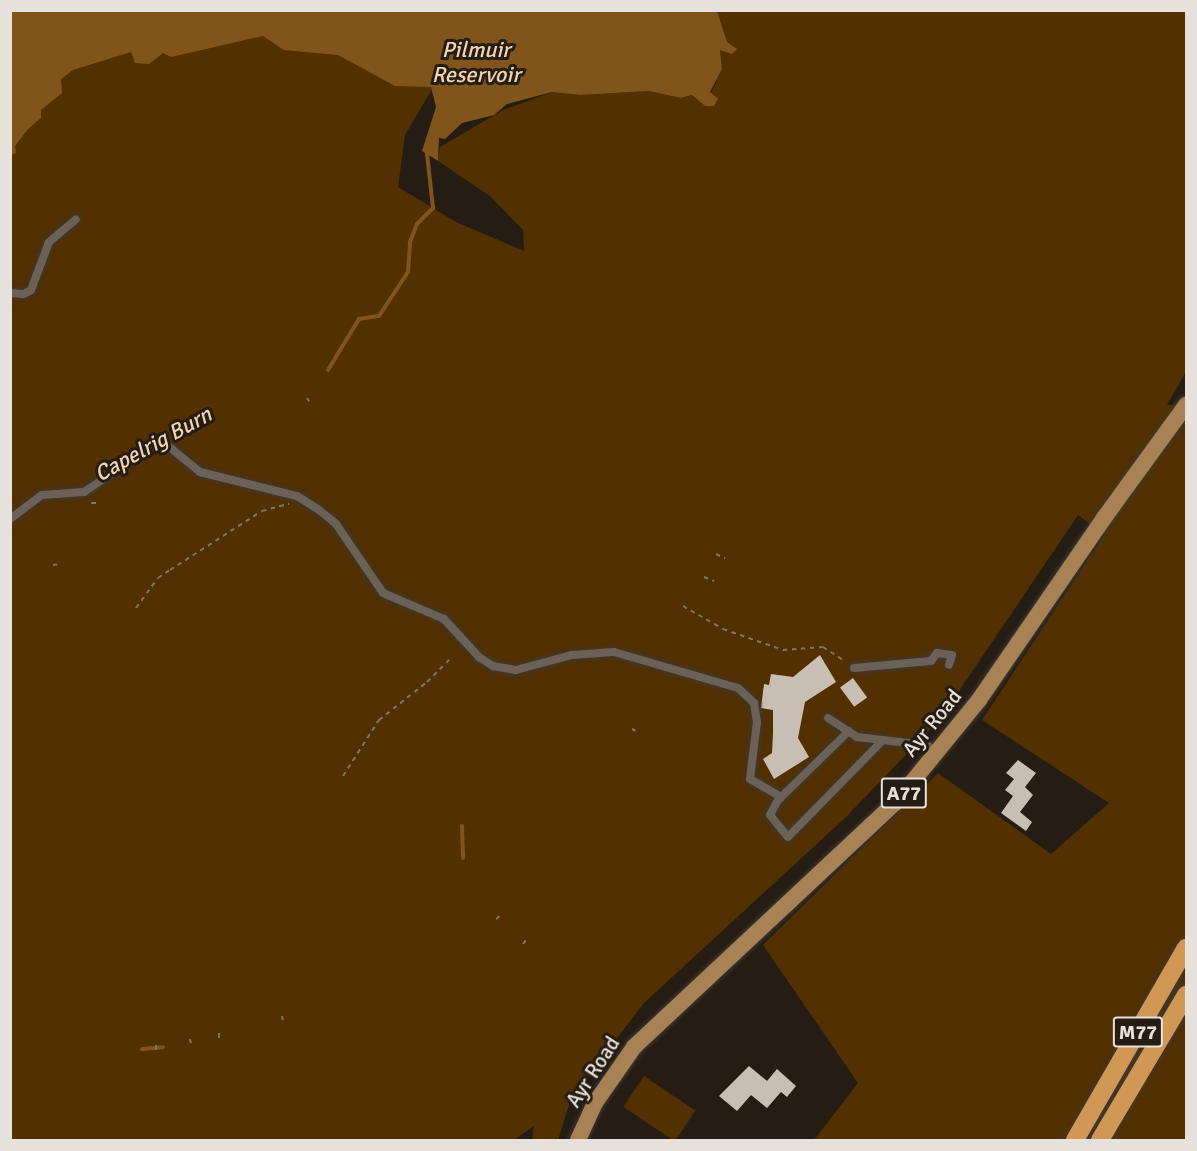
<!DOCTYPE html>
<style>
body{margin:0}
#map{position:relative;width:1197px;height:1151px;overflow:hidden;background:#251d14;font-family:Signika,sans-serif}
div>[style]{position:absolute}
.green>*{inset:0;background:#533000;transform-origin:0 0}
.water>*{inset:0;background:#81541c}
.stream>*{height:4px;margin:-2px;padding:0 2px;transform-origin:2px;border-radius:2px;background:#81541c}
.building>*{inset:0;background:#c8beb3;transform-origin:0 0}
.path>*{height:2px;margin-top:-1px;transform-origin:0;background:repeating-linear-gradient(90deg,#7c756d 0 4.5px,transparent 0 9px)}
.roads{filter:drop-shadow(0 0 2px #3e3732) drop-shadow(0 0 2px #3e3732)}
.service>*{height:8px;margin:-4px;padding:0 4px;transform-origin:4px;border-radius:4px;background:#6b6157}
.primary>*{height:16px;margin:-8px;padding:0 8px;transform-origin:8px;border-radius:8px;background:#a88155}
.motorway>*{height:18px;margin:-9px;padding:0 9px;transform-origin:9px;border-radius:9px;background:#d19754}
span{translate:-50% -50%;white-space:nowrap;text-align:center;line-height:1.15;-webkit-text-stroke:6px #251d14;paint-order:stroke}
.shield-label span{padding:2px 4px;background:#251d14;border:2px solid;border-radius:4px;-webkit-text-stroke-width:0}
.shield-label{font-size:20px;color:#e6e1db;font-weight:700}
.street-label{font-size:21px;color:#e6e1db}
.water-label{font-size:22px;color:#f3d3b1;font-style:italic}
.frame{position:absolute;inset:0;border:12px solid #e6e1db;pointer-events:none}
</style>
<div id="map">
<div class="green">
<div style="clip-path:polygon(11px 11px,478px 11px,405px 135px,398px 187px,456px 222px,524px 251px,523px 230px,490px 196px,438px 161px,440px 147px,503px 110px,552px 92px,580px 95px,649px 91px,681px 98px,692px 95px,705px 106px,722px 69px,720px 50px,727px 43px,717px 11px,1186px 11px,1186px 372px,1167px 405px,1186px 405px,1186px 1140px,814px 1140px,858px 1083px,763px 945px,938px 773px,1051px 854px,1109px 803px,982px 720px,1104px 535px,1078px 515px,940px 719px,845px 818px,644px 1003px,571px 1098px,558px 1140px,532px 1140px,534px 1126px,514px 1140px,11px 1140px)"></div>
<div style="left:644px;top:1076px;width:62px;height:37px;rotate:34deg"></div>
</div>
<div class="water">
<div style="clip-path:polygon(11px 10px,717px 11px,727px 42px,737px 49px,732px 54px,720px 50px,722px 69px,710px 92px,718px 99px,714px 106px,705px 106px,692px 95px,681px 98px,649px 91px,580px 95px,552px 92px,507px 104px,494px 115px,462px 123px,445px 139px,439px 138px,438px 161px,422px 151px,436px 107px,431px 87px,395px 86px,338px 55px,284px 50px,263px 36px,171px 57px,163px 53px,149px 64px,135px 63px,131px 52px,73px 70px,61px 79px,62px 93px,41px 110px,41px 118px,28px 129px,15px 146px,16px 153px,11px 155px)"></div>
</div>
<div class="stream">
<div style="left:328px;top:370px;width:60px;rotate:-58.7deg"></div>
<div style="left:359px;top:319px;width:20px;rotate:-9deg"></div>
<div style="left:379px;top:316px;width:53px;rotate:-56.6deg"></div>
<div style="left:408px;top:272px;width:30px;rotate:-86deg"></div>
<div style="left:410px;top:242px;width:19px;rotate:-69deg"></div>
<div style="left:417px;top:224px;width:23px;rotate:-45deg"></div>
<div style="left:433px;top:208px;width:54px;rotate:-96.3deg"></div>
<div style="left:462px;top:826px;width:32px;rotate:88deg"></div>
<div style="left:142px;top:1049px;width:21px;rotate:-5deg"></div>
</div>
<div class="building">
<div style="clip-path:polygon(820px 655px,836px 682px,805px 702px,798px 738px,809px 757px,774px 779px,763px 759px,772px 753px,773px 733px,773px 710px,761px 708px,764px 684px,769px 685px,771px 674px,793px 677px)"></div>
<div style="left:853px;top:678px;width:24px;height:16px;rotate:54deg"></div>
<div style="clip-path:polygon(1018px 760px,1036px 773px,1025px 787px,1033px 795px,1020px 812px,1032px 822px,1026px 831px,1001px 813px,1013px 796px,1005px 790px,1014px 779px,1006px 773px)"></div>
<div style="clip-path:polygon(749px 1066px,767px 1081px,777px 1069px,796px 1086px,787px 1097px,781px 1092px,767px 1108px,751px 1095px,737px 1111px,719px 1096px)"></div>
</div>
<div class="path">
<div style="left:307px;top:398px;width:4px;rotate:56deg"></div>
<div style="left:91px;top:503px;width:5px"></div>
<div style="left:716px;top:554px;width:10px;rotate:24deg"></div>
<div style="left:53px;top:565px;width:8px;rotate:-7deg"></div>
<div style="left:704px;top:577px;width:11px;rotate:22deg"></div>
<div style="left:683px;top:606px;width:46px;rotate:29.9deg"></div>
<div style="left:723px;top:629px;width:64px;rotate:19.3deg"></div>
<div style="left:783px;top:650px;width:40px;rotate:-4.3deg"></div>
<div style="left:823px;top:647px;width:27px;rotate:33deg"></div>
<div style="left:136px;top:608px;width:37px;rotate:-54deg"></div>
<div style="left:158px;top:578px;width:14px;rotate:-34deg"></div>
<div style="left:170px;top:570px;width:109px;rotate:-32.7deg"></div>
<div style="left:262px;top:511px;width:28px;rotate:-15deg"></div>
<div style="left:632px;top:729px;width:4px;rotate:27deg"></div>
<div style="left:343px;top:776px;width:67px;rotate:-57.3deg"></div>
<div style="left:379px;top:720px;width:61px;rotate:-38.4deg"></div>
<div style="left:427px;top:682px;width:33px;rotate:-45deg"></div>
<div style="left:496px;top:919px;width:5px;rotate:-37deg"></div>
<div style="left:523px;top:944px;width:5px;rotate:-53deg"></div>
<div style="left:282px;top:1016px;width:5px;rotate:79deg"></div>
<div style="left:219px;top:1033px;width:5px;rotate:90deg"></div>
<div style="left:190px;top:1039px;width:5px;rotate:79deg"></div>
<div style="left:156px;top:1045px;width:5px;rotate:90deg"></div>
</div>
<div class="roads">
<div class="service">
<div style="left:10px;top:293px;width:14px;rotate:4deg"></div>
<div style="left:24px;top:294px;width:8px;rotate:-30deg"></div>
<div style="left:31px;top:290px;width:51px;rotate:-69.4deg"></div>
<div style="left:49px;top:242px;width:35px;rotate:-40deg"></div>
<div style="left:10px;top:519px;width:40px;rotate:-37deg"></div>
<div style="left:42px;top:495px;width:42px;rotate:-4.1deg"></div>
<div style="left:84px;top:492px;width:87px;rotate:-33.7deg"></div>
<div style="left:156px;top:444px;width:11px;rotate:5deg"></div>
<div style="left:167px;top:445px;width:43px;rotate:39.3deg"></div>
<div style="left:200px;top:472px;width:100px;rotate:13.9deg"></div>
<div style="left:297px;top:496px;width:26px;rotate:32deg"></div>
<div style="left:319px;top:510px;width:22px;rotate:39deg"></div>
<div style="left:336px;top:524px;width:83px;rotate:55.7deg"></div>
<div style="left:383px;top:593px;width:66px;rotate:23.1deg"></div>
<div style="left:444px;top:619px;width:52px;rotate:47.4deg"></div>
<div style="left:479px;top:657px;width:17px;rotate:33deg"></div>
<div style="left:493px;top:666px;width:23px;rotate:10deg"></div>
<div style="left:516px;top:670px;width:58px;rotate:-15deg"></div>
<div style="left:572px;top:655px;width:42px;rotate:-4.1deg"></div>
<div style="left:614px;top:652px;width:129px;rotate:16.2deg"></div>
<div style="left:738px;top:688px;width:22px;rotate:43deg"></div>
<div style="left:754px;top:703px;width:19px;rotate:81deg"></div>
<div style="left:757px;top:722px;width:57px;rotate:97deg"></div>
<div style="left:750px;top:779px;width:36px;rotate:30deg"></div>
<div style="left:854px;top:668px;width:77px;rotate:-5.2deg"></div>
<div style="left:931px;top:661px;width:10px;rotate:-53deg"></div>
<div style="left:937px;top:653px;width:15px;rotate:8deg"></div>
<div style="left:952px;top:655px;width:10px;rotate:107deg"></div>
<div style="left:828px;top:718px;width:35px;rotate:33deg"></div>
<div style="left:857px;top:737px;width:69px;rotate:6.6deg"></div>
<div style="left:926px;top:745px;width:13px;rotate:32deg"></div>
<div style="left:849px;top:731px;width:99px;rotate:135.8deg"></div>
<div style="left:778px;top:800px;width:17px;rotate:118deg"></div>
<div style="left:770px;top:815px;width:28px;rotate:51deg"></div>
<div style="left:788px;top:837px;width:133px;rotate:-45.6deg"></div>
</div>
<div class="primary">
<div style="left:578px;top:1140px;width:41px;rotate:-65.3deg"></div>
<div style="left:595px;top:1103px;width:68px;rotate:-55.1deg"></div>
<div style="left:634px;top:1047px;width:357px;rotate:-43.1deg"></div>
<div style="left:895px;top:803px;width:133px;rotate:-50.8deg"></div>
<div style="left:979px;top:700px;width:221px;rotate:-55.5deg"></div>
<div style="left:1104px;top:518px;width:140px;rotate:-54deg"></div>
</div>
<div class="motorway">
<div style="left:1075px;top:1140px;width:222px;rotate:-60deg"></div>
<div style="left:1100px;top:1140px;width:169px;rotate:-59.3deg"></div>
</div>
</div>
<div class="shield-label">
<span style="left:904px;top:793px">A77</span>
<span style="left:1138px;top:1032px">M77</span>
</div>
<div class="street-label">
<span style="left:932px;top:723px;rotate:-51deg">Ayr Road</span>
<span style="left:593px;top:1072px;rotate:-57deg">Ayr Road</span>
</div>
<div class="water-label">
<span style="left:476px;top:62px">Pilmuir<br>Reservoir</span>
<span style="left:153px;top:444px;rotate:-29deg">Capelrig Burn</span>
</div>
<div class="frame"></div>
</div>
